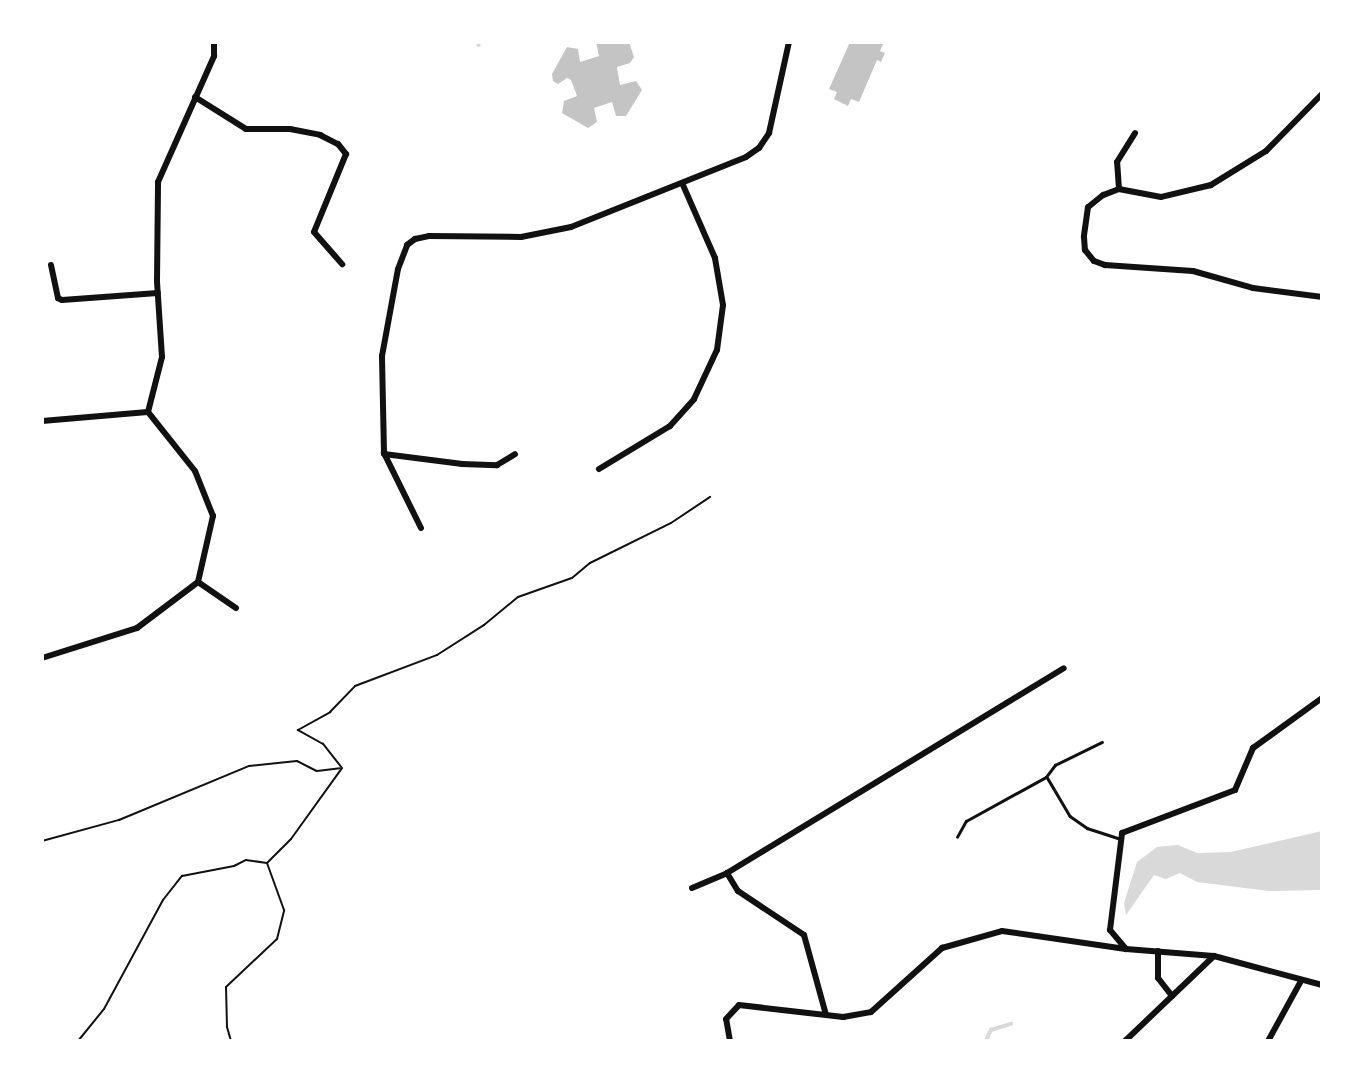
<!DOCTYPE html>
<style>
body{margin:0}
#map{position:relative;width:1364px;height:1083px;overflow:hidden;background:#fff;font-family:"Times New Roman",serif}
div>[style]{position:absolute}
.water>*{inset:0;background:#d9d9d9}
.stream>*{height:3.5px;margin:-1.75px;padding:0 1.75px;transform-origin:1.75px;border-radius:1.75px;background:#d9d9d9}
.building>*{inset:0;background:#c4c4c4}
.path>*{height:2px;margin:-1px;padding:0 1px;transform-origin:1px;border-radius:1px;background:#111}
.service>*{height:2.5px;margin:-1.25px;padding:0 1.25px;transform-origin:1.25px;border-radius:1.25px;background:#111}
.minor>*{height:6px;margin:-3px;padding:0 3px;transform-origin:3px;border-radius:3px;background:#111}
span{translate:-50% -50%;white-space:nowrap;text-align:center;line-height:1.15;-webkit-text-stroke:7px #fff;paint-order:stroke}
.frame{position:absolute;inset:0;border:44px solid #fff;pointer-events:none}
</style>
<div id="map">
<div class="water">
<div style="clip-path:polygon(1322px 831px,1322px 890px,1269px 891px,1197px 882px,1180px 873px,1166px 879px,1154px 875px,1126px 915px,1124px 903px,1137px 862px,1157px 847px,1178px 845px,1197px 853px,1231px 852px)"></div>
</div>
<div class="stream">
<div style="left:479px;top:42px;width:3px;rotate:90deg"></div>
<div style="left:685px;top:1041px;width:10px"></div>
<div style="left:986px;top:1041px;width:12px;rotate:-66deg"></div>
<div style="left:991px;top:1030px;width:21px;rotate:-17deg"></div>
</div>
<div class="building">
<div style="clip-path:polygon(596px 42px,629px 42px,634px 57px,630px 63px,617px 67px,620px 85px,636px 81px,642px 90px,626px 116px,616px 116px,612px 102px,594px 108px,597px 122px,588px 128px,562px 113px,564px 101px,577px 96px,571px 80px,567px 78px,558px 84px,553px 81px,552px 74px,567px 47px,578px 49px,580px 62px,599px 56px)"></div>
<div style="clip-path:polygon(850px 42px,858px 44px,884px 42px,880px 51px,885px 53px,881px 62px,877px 60px,859px 102px,851px 99px,848px 106px,834px 99px,837px 92px,829px 89px)"></div>
</div>
<div class="path">
<div style="left:42px;top:841px;width:80px;rotate:-15.3deg"></div>
<div style="left:119px;top:820px;width:141px;rotate:-22.6deg"></div>
<div style="left:249px;top:766px;width:48px;rotate:-5.9deg"></div>
<div style="left:297px;top:761px;width:22px;rotate:27deg"></div>
<div style="left:317px;top:771px;width:23px;rotate:-7deg"></div>
<div style="left:78px;top:1041px;width:41px;rotate:-50.9deg"></div>
<div style="left:104px;top:1009px;width:124px;rotate:-61.6deg"></div>
<div style="left:163px;top:900px;width:31px;rotate:-52deg"></div>
<div style="left:182px;top:876px;width:53px;rotate:-10.9deg"></div>
<div style="left:234px;top:866px;width:13px;rotate:-27deg"></div>
<div style="left:246px;top:860px;width:21px;rotate:8deg"></div>
<div style="left:231px;top:1041px;width:15px;rotate:-106deg"></div>
<div style="left:227px;top:1027px;width:40px;rotate:-91.4deg"></div>
<div style="left:226px;top:987px;width:70px;rotate:-43.3deg"></div>
<div style="left:277px;top:939px;width:30px;rotate:-76deg"></div>
<div style="left:284px;top:910px;width:50px;rotate:-109.9deg"></div>
<div style="left:267px;top:863px;width:34px;rotate:-45deg"></div>
<div style="left:291px;top:839px;width:87px;rotate:-54.3deg"></div>
<div style="left:342px;top:768px;width:31px;rotate:-128deg"></div>
<div style="left:323px;top:744px;width:29px;rotate:-151deg"></div>
<div style="left:298px;top:730px;width:37px;rotate:-29deg"></div>
<div style="left:330px;top:712px;width:36px;rotate:-46deg"></div>
<div style="left:355px;top:686px;width:88px;rotate:-20.7deg"></div>
<div style="left:437px;top:655px;width:56px;rotate:-32.6deg"></div>
<div style="left:484px;top:625px;width:44px;rotate:-39.5deg"></div>
<div style="left:518px;top:597px;width:57px;rotate:-19.4deg"></div>
<div style="left:572px;top:578px;width:23px;rotate:-40deg"></div>
<div style="left:590px;top:563px;width:90px;rotate:-26.3deg"></div>
<div style="left:671px;top:523px;width:47px;rotate:-33.7deg"></div>
</div>
<div class="service">
<div style="left:1047px;top:777px;width:45px;rotate:59.5deg"></div>
<div style="left:1070px;top:816px;width:21px;rotate:35deg"></div>
<div style="left:1087px;top:828px;width:36px;rotate:18deg"></div>
<div style="left:957px;top:837px;width:18px;rotate:-61deg"></div>
<div style="left:966px;top:821px;width:91px;rotate:-28.8deg"></div>
<div style="left:1046px;top:777px;width:15px;rotate:-53deg"></div>
<div style="left:1055px;top:765px;width:52px;rotate:-26.1deg"></div>
</div>
<div class="minor">
<div style="left:1322px;top:94px;width:80px;rotate:134.5deg"></div>
<div style="left:1266px;top:151px;width:65px;rotate:148.3deg"></div>
<div style="left:1211px;top:185px;width:51px;rotate:166.5deg"></div>
<div style="left:1161px;top:197px;width:43px;rotate:-169.2deg"></div>
<div style="left:1119px;top:189px;width:17px;rotate:159deg"></div>
<div style="left:1103px;top:195px;width:19px;rotate:141deg"></div>
<div style="left:1088px;top:207px;width:30px;rotate:98deg"></div>
<div style="left:1084px;top:237px;width:13px;rotate:86deg"></div>
<div style="left:1085px;top:250px;width:14px;rotate:51deg"></div>
<div style="left:1094px;top:261px;width:12px;rotate:20deg"></div>
<div style="left:1105px;top:265px;width:88px;rotate:3.9deg"></div>
<div style="left:1193px;top:271px;width:62px;rotate:15.8deg"></div>
<div style="left:1253px;top:288px;width:70px;rotate:7.4deg"></div>
<div style="left:195px;top:97px;width:60px;rotate:32.1deg"></div>
<div style="left:246px;top:129px;width:44px"></div>
<div style="left:290px;top:129px;width:31px;rotate:11deg"></div>
<div style="left:320px;top:135px;width:20px;rotate:27deg"></div>
<div style="left:338px;top:144px;width:13px;rotate:51deg"></div>
<div style="left:346px;top:154px;width:84px;rotate:112.3deg"></div>
<div style="left:314px;top:232px;width:43px;rotate:48.8deg"></div>
<div style="left:1119px;top:189px;width:27px;rotate:-94deg"></div>
<div style="left:1117px;top:162px;width:34px;rotate:-58deg"></div>
<div style="left:51px;top:265px;width:34px;rotate:78deg"></div>
<div style="left:58px;top:298px;width:4px;rotate:27deg"></div>
<div style="left:62px;top:300px;width:96px;rotate:-4.2deg"></div>
<div style="left:42px;top:421px;width:106px;rotate:-4.9deg"></div>
<div style="left:148px;top:412px;width:57px;rotate:-75.7deg"></div>
<div style="left:162px;top:357px;width:76px;rotate:-93.8deg"></div>
<div style="left:157px;top:281px;width:99px;rotate:-89.4deg"></div>
<div style="left:158px;top:182px;width:138px;rotate:-66deg"></div>
<div style="left:214px;top:56px;width:14px;rotate:-90deg"></div>
<div style="left:384px;top:454px;width:79px;rotate:7.3deg"></div>
<div style="left:462px;top:464px;width:35px;rotate:2deg"></div>
<div style="left:497px;top:465px;width:21px;rotate:-31deg"></div>
<div style="left:599px;top:469px;width:83px;rotate:-31.2deg"></div>
<div style="left:670px;top:426px;width:36px;rotate:-48deg"></div>
<div style="left:694px;top:399px;width:54px;rotate:-64.9deg"></div>
<div style="left:717px;top:350px;width:45px;rotate:-82.4deg"></div>
<div style="left:723px;top:305px;width:48px;rotate:-99.7deg"></div>
<div style="left:715px;top:258px;width:82px;rotate:-113.7deg"></div>
<div style="left:421px;top:528px;width:84px;rotate:-116.3deg"></div>
<div style="left:384px;top:453px;width:97px;rotate:-91.2deg"></div>
<div style="left:382px;top:356px;width:88px;rotate:-79.6deg"></div>
<div style="left:398px;top:269px;width:26px;rotate:-69deg"></div>
<div style="left:407px;top:245px;width:10px;rotate:-37deg"></div>
<div style="left:415px;top:239px;width:14px;rotate:-12deg"></div>
<div style="left:429px;top:236px;width:92px;rotate:0.6deg"></div>
<div style="left:521px;top:237px;width:51px;rotate:-11.3deg"></div>
<div style="left:571px;top:227px;width:188px;rotate:-21.8deg"></div>
<div style="left:746px;top:157px;width:16px;rotate:-35deg"></div>
<div style="left:759px;top:148px;width:18px;rotate:-56deg"></div>
<div style="left:769px;top:133px;width:93px;rotate:-77.6deg"></div>
<div style="left:198px;top:582px;width:46px;rotate:34.4deg"></div>
<div style="left:42px;top:658px;width:100px;rotate:-17.5deg"></div>
<div style="left:137px;top:628px;width:76px;rotate:-37deg"></div>
<div style="left:198px;top:582px;width:68px;rotate:-77.2deg"></div>
<div style="left:213px;top:516px;width:48px;rotate:-111.8deg"></div>
<div style="left:195px;top:471px;width:75px;rotate:-128.5deg"></div>
<div style="left:727px;top:873px;width:21px;rotate:59deg"></div>
<div style="left:738px;top:891px;width:79px;rotate:33.7deg"></div>
<div style="left:804px;top:935px;width:83px;rotate:74.6deg"></div>
<div style="left:692px;top:888px;width:38px;rotate:-23deg"></div>
<div style="left:727px;top:873px;width:394px;rotate:-31.3deg"></div>
<div style="left:1126px;top:949px;width:25px;rotate:-130deg"></div>
<div style="left:1110px;top:930px;width:98px;rotate:-82.9deg"></div>
<div style="left:1122px;top:833px;width:121px;rotate:-20.8deg"></div>
<div style="left:1235px;top:790px;width:46px;rotate:-66.8deg"></div>
<div style="left:1253px;top:748px;width:85px;rotate:-35.9deg"></div>
<div style="left:1158px;top:951px;width:27px;rotate:90deg"></div>
<div style="left:1158px;top:978px;width:23px;rotate:52deg"></div>
<div style="left:730px;top:1041px;width:22px;rotate:-100deg"></div>
<div style="left:726px;top:1019px;width:19px;rotate:-47deg"></div>
<div style="left:739px;top:1005px;width:105px;rotate:6.6deg"></div>
<div style="left:843px;top:1017px;width:28px;rotate:-10deg"></div>
<div style="left:871px;top:1012px;width:96px;rotate:-42deg"></div>
<div style="left:942px;top:948px;width:62px;rotate:-15.8deg"></div>
<div style="left:1002px;top:931px;width:125px;rotate:8.3deg"></div>
<div style="left:1126px;top:949px;width:88px;rotate:4.5deg"></div>
<div style="left:1214px;top:956px;width:112px;rotate:15deg"></div>
<div style="left:1125px;top:1041px;width:123px;rotate:-43.7deg"></div>
<div style="left:1268px;top:1041px;width:68px;rotate:-61.2deg"></div>
</div>
<div class="frame"></div>
</div>
